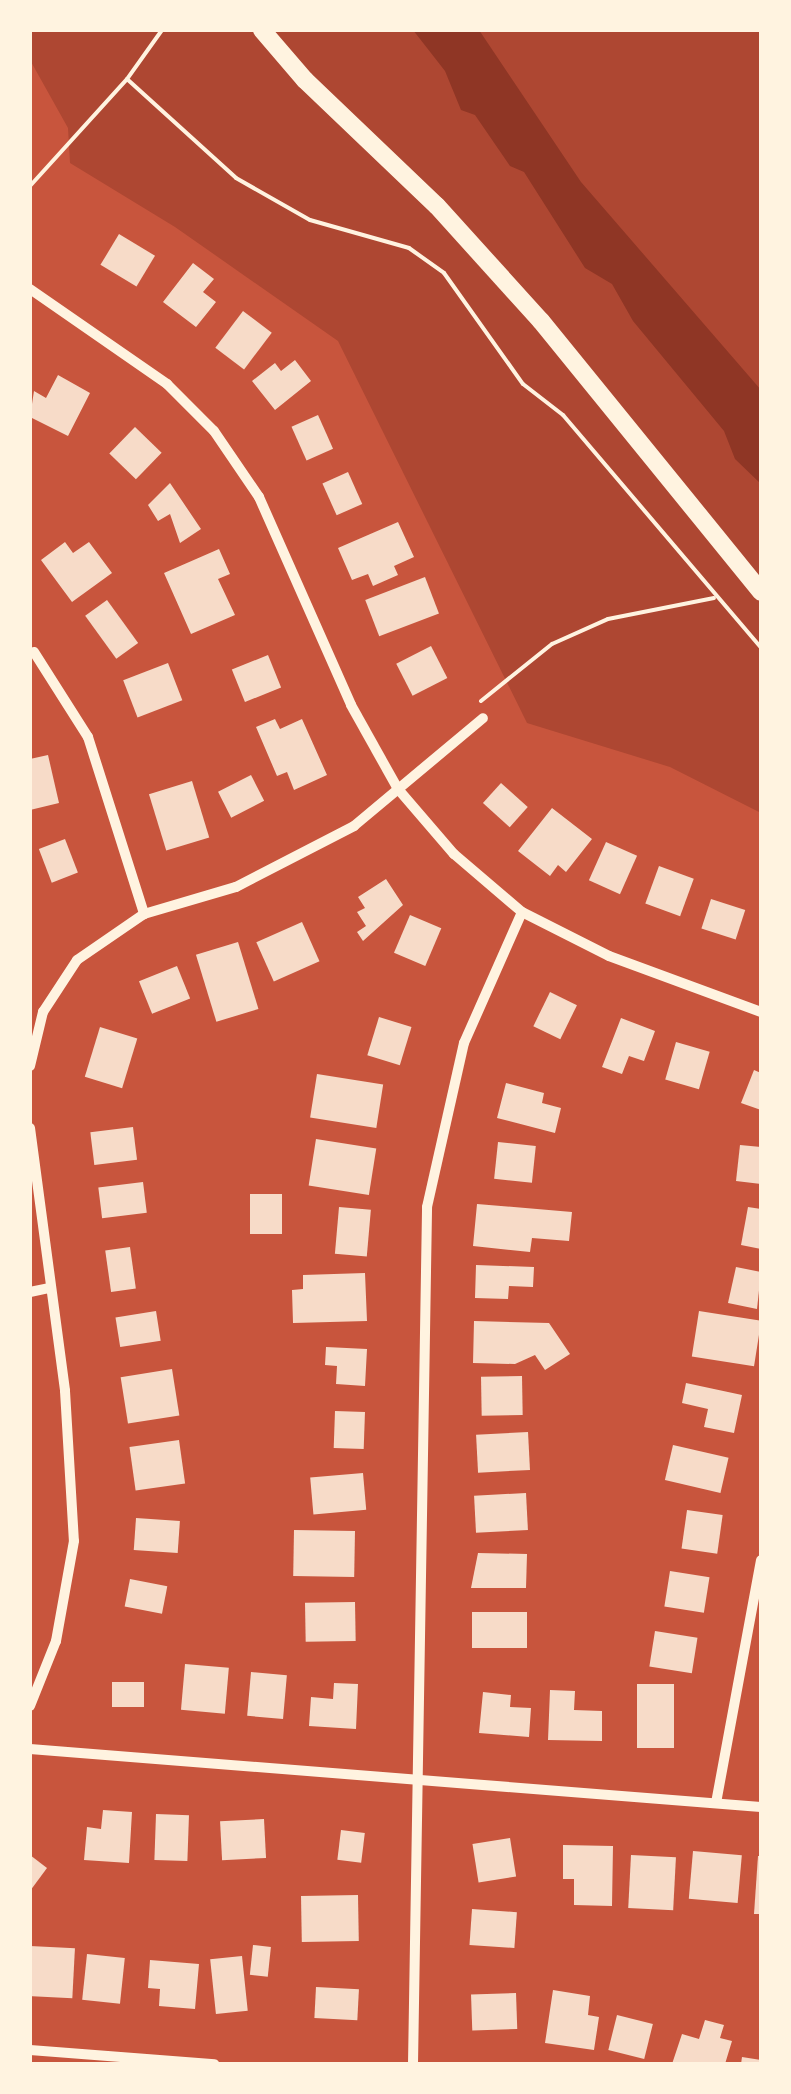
<!DOCTYPE html>
<style>
body{margin:0}
#map{position:relative;width:791px;height:2094px;overflow:hidden;background:#c8553d;font-family:Arial,sans-serif}
div>[style]{position:absolute}
.green>*{inset:0;background:#ae4732}
.water>*{inset:0;background:#8f3625}
.building>*{inset:0;background:#f7dbc8;transform-origin:0 0}
.path>*{height:4px;margin:-2px;padding:0 2px;transform-origin:2px;border-radius:2px;background:#fff3e0}
.minor>*{height:10px;margin:-5px;padding:0 5px;transform-origin:5px;border-radius:5px;background:#fff3e0}
.tertiary>*{height:18px;margin:-9px;padding:0 9px;transform-origin:9px;border-radius:9px;background:#fff3e0}
span{translate:-50% -50%;white-space:nowrap;text-align:center;line-height:1.15;-webkit-text-stroke:10px #fff3e0;paint-order:stroke}
.frame{position:absolute;inset:0;border:32px solid #fff3e0;pointer-events:none}
</style>
<div id="map">
<div class="green">
<div style="clip-path:polygon(30px 30px,761px 30px,761px 813px,670px 767px,527px 723px,338px 341px,175px 227px,70px 163px,68px 128px,30px 60px)"></div>
</div>
<div class="water">
<div style="clip-path:polygon(413px 30px,479px 30px,581px 182px,761px 390px,761px 484px,735px 459px,724px 431px,633px 321px,612px 284px,585px 268px,524px 172px,510px 166px,475px 115px,461px 110px,445px 71px)"></div>
</div>
<div class="building">
<div style="left:119px;top:234px;width:42px;height:36px;rotate:31deg"></div>
<div style="clip-path:polygon(193px 263px,214px 279px,203px 292px,216px 302px,196px 327px,163px 302px)"></div>
<div style="left:243px;top:311px;width:36px;height:46px;rotate:37deg"></div>
<div style="clip-path:polygon(295px 360px,311px 381px,275px 410px,252px 381px,275px 363px,281px 371px)"></div>
<div style="clip-path:polygon(58px 375px,90px 393px,68px 436px,30px 417px,34px 391px,46px 398px)"></div>
<div style="left:318px;top:415px;width:37px;height:29px;rotate:66deg"></div>
<div style="left:135px;top:427px;width:37px;height:37px;rotate:44deg"></div>
<div style="left:348px;top:472px;width:35px;height:28px;rotate:66deg"></div>
<div style="clip-path:polygon(170px 483px,201px 529px,180px 543px,170px 514px,158px 521px,148px 505px)"></div>
<div style="clip-path:polygon(398px 522px,414px 557px,394px 566px,398px 575px,373px 586px,368px 574px,352px 580px,338px 548px)"></div>
<div style="clip-path:polygon(65px 542px,73px 553px,89px 542px,112px 573px,72px 602px,41px 560px)"></div>
<div style="clip-path:polygon(219px 549px,230px 574px,218px 579px,235px 615px,191px 634px,164px 573px)"></div>
<div style="left:425px;top:577px;width:39px;height:64px;rotate:69deg"></div>
<div style="left:107px;top:600px;width:53px;height:27px;rotate:54deg"></div>
<div style="left:431px;top:646px;width:36px;height:39px;rotate:63deg"></div>
<div style="left:268px;top:655px;width:35px;height:39px;rotate:68deg"></div>
<div style="left:168px;top:663px;width:40px;height:48px;rotate:69deg"></div>
<div style="clip-path:polygon(275px 719px,280px 729px,302px 719px,327px 775px,294px 790px,287px 772px,277px 776px,256px 727px)"></div>
<div style="clip-path:polygon(48px 755px,59px 803px,30px 810px,30px 759px)"></div>
<div style="left:251px;top:775px;width:29px;height:37px;rotate:63deg"></div>
<div style="left:192px;top:781px;width:59px;height:45px;rotate:73deg"></div>
<div style="left:501px;top:783px;width:36px;height:27px;rotate:42deg"></div>
<div style="clip-path:polygon(552px 808px,592px 839px,566px 872px,558px 865px,550px 876px,518px 851px)"></div>
<div style="left:65px;top:839px;width:36px;height:28px;rotate:69deg"></div>
<div style="left:606px;top:842px;width:34px;height:42px;rotate:24deg"></div>
<div style="left:659px;top:866px;width:37px;height:40px;rotate:20deg"></div>
<div style="clip-path:polygon(386px 879px,403px 905px,363px 941px,357px 932px,366px 926px,357px 912px,365px 908px,358px 897px)"></div>
<div style="left:711px;top:899px;width:36px;height:31px;rotate:18deg"></div>
<div style="left:410px;top:915px;width:34px;height:41px;rotate:23deg"></div>
<div style="left:302px;top:922px;width:43px;height:50px;rotate:66deg"></div>
<div style="left:238px;top:942px;width:70px;height:44px;rotate:73deg"></div>
<div style="left:177px;top:966px;width:35px;height:41px;rotate:68deg"></div>
<div style="left:550px;top:992px;width:30px;height:38px;rotate:26deg"></div>
<div style="left:379px;top:1017px;width:34px;height:40px;rotate:17deg"></div>
<div style="clip-path:polygon(621px 1018px,655px 1031px,644px 1061px,629px 1056px,622px 1074px,602px 1067px)"></div>
<div style="left:100px;top:1027px;width:39px;height:52px;rotate:17deg"></div>
<div style="left:676px;top:1042px;width:35px;height:39px;rotate:16deg"></div>
<div style="clip-path:polygon(754px 1070px,761px 1073px,761px 1110px,741px 1103px)"></div>
<div style="left:317px;top:1074px;width:67px;height:44px;rotate:9deg"></div>
<div style="clip-path:polygon(506px 1083px,544px 1093px,542px 1103px,561px 1108px,555px 1133px,497px 1118px)"></div>
<div style="left:133px;top:1127px;width:33px;height:43px;rotate:83deg"></div>
<div style="left:316px;top:1139px;width:61px;height:47px;rotate:9deg"></div>
<div style="left:498px;top:1142px;width:38px;height:37px;rotate:6deg"></div>
<div style="clip-path:polygon(740px 1145px,761px 1147px,761px 1184px,736px 1181px)"></div>
<div style="left:143px;top:1182px;width:31px;height:45px;rotate:83deg"></div>
<div style="left:250px;top:1194px;width:32px;height:40px"></div>
<div style="clip-path:polygon(477px 1204px,572px 1212px,569px 1241px,532px 1238px,530px 1252px,473px 1246px)"></div>
<div style="left:339px;top:1207px;width:32px;height:47px;rotate:5deg"></div>
<div style="clip-path:polygon(748px 1207px,761px 1209px,761px 1249px,741px 1245px)"></div>
<div style="left:130px;top:1247px;width:42px;height:25px;rotate:82deg"></div>
<div style="clip-path:polygon(476px 1265px,534px 1267px,533px 1287px,509px 1286px,508px 1299px,475px 1298px)"></div>
<div style="clip-path:polygon(736px 1267px,761px 1272px,757px 1309px,728px 1303px)"></div>
<div style="clip-path:polygon(365px 1273px,367px 1321px,293px 1323px,292px 1290px,303px 1289px,303px 1275px)"></div>
<div style="left:156px;top:1311px;width:30px;height:41px;rotate:81deg"></div>
<div style="left:699px;top:1311px;width:63px;height:46px;rotate:9deg"></div>
<div style="clip-path:polygon(474px 1321px,549px 1323px,570px 1354px,545px 1370px,535px 1355px,515px 1364px,473px 1363px)"></div>
<div style="clip-path:polygon(326px 1347px,367px 1349px,365px 1386px,336px 1384px,337px 1366px,325px 1365px)"></div>
<div style="left:172px;top:1369px;width:47px;height:52px;rotate:81deg"></div>
<div style="left:522px;top:1376px;width:39px;height:41px;rotate:89deg"></div>
<div style="clip-path:polygon(686px 1383px,742px 1395px,734px 1433px,704px 1427px,708px 1409px,682px 1403px)"></div>
<div style="left:335px;top:1411px;width:30px;height:37px;rotate:2deg"></div>
<div style="left:528px;top:1432px;width:38px;height:52px;rotate:87deg"></div>
<div style="left:179px;top:1440px;width:44px;height:50px;rotate:82deg"></div>
<div style="left:673px;top:1445px;width:57px;height:36px;rotate:13deg"></div>
<div style="left:363px;top:1473px;width:37px;height:53px;rotate:85deg"></div>
<div style="left:526px;top:1493px;width:37px;height:52px;rotate:87deg"></div>
<div style="left:687px;top:1510px;width:36px;height:39px;rotate:8deg"></div>
<div style="left:136px;top:1518px;width:44px;height:32px;rotate:4deg"></div>
<div style="left:294px;top:1530px;width:61px;height:46px;rotate:1deg"></div>
<div style="clip-path:polygon(478px 1553px,527px 1554px,526px 1588px,471px 1588px)"></div>
<div style="left:670px;top:1571px;width:40px;height:36px;rotate:9deg"></div>
<div style="left:130px;top:1579px;width:38px;height:28px;rotate:11deg"></div>
<div style="left:355px;top:1602px;width:39px;height:50px;rotate:89deg"></div>
<div style="left:472px;top:1612px;width:55px;height:36px"></div>
<div style="left:655px;top:1631px;width:43px;height:36px;rotate:9deg"></div>
<div style="left:185px;top:1664px;width:44px;height:46px;rotate:5deg"></div>
<div style="left:251px;top:1672px;width:36px;height:44px;rotate:5deg"></div>
<div style="left:112px;top:1682px;width:32px;height:25px"></div>
<div style="clip-path:polygon(334px 1683px,358px 1684px,356px 1729px,309px 1726px,311px 1697px,333px 1699px)"></div>
<div style="left:637px;top:1684px;width:37px;height:64px"></div>
<div style="clip-path:polygon(550px 1690px,575px 1691px,574px 1710px,602px 1711px,602px 1741px,548px 1740px)"></div>
<div style="clip-path:polygon(483px 1692px,511px 1695px,510px 1707px,531px 1708px,529px 1737px,479px 1733px)"></div>
<div style="clip-path:polygon(103px 1810px,132px 1812px,129px 1863px,84px 1860px,87px 1827px,101px 1829px)"></div>
<div style="left:156px;top:1814px;width:33px;height:46px;rotate:2deg"></div>
<div style="left:264px;top:1819px;width:39px;height:44px;rotate:87deg"></div>
<div style="left:341px;top:1830px;width:24px;height:30px;rotate:7deg"></div>
<div style="left:510px;top:1838px;width:39px;height:38px;rotate:81deg"></div>
<div style="clip-path:polygon(563px 1845px,613px 1846px,612px 1906px,574px 1905px,574px 1879px,563px 1879px)"></div>
<div style="left:693px;top:1851px;width:49px;height:48px;rotate:5deg"></div>
<div style="clip-path:polygon(30px 1855px,47px 1868px,30px 1891px)"></div>
<div style="left:631px;top:1855px;width:45px;height:53px;rotate:3deg"></div>
<div style="clip-path:polygon(758px 1856px,761px 1856px,761px 1914px,754px 1914px)"></div>
<div style="left:358px;top:1895px;width:46px;height:57px;rotate:89deg"></div>
<div style="left:472px;top:1909px;width:45px;height:36px;rotate:4deg"></div>
<div style="left:253px;top:1945px;width:18px;height:30px;rotate:6deg"></div>
<div style="left:30px;top:1946px;width:45px;height:50px;rotate:3deg"></div>
<div style="left:87px;top:1954px;width:38px;height:46px;rotate:6deg"></div>
<div style="left:242px;top:1956px;width:55px;height:32px;rotate:84deg"></div>
<div style="clip-path:polygon(150px 1960px,199px 1964px,195px 2009px,159px 2006px,160px 1989px,148px 1988px)"></div>
<div style="left:316px;top:1987px;width:43px;height:31px;rotate:3deg"></div>
<div style="clip-path:polygon(553px 1990px,590px 1996px,588px 2015px,599px 2017px,594px 2050px,545px 2043px)"></div>
<div style="left:516px;top:1993px;width:36px;height:45px;rotate:88deg"></div>
<div style="left:617px;top:2015px;width:37px;height:36px;rotate:14deg"></div>
<div style="clip-path:polygon(705px 2020px,724px 2025px,720px 2038px,732px 2041px,725px 2064px,672px 2064px,682px 2034px,699px 2039px)"></div>
<div style="clip-path:polygon(742px 2057px,761px 2060px,761px 2064px,741px 2064px)"></div>
</div>
<div class="path">
<div style="left:162px;top:30px;width:60px;rotate:125.5deg"></div>
<div style="left:127px;top:79px;width:147px;rotate:42.2deg"></div>
<div style="left:236px;top:178px;width:85px;rotate:29.6deg"></div>
<div style="left:310px;top:220px;width:103px;rotate:15.8deg"></div>
<div style="left:409px;top:248px;width:43px;rotate:35.5deg"></div>
<div style="left:444px;top:273px;width:136px;rotate:54.6deg"></div>
<div style="left:523px;top:384px;width:51px;rotate:37.8deg"></div>
<div style="left:563px;top:415px;width:306px;rotate:49.6deg"></div>
<div style="left:30px;top:186px;width:144px;rotate:-47.8deg"></div>
<div style="left:481px;top:701px;width:91px;rotate:-38.8deg"></div>
<div style="left:552px;top:644px;width:61px;rotate:-24.1deg"></div>
<div style="left:608px;top:619px;width:108px;rotate:-11.2deg"></div>
</div>
<div class="minor">
<div style="left:30px;top:289px;width:167px;rotate:34.7deg"></div>
<div style="left:167px;top:384px;width:66px;rotate:45deg"></div>
<div style="left:214px;top:431px;width:80px;rotate:55.7deg"></div>
<div style="left:259px;top:497px;width:227px;rotate:66.1deg"></div>
<div style="left:351px;top:705px;width:96px;rotate:60.8deg"></div>
<div style="left:398px;top:789px;width:86px;rotate:49.3deg"></div>
<div style="left:454px;top:854px;width:89px;rotate:40.5deg"></div>
<div style="left:522px;top:912px;width:97px;rotate:26.8deg"></div>
<div style="left:609px;top:956px;width:162px;rotate:20.2deg"></div>
<div style="left:34px;top:652px;width:101px;rotate:57.6deg"></div>
<div style="left:88px;top:737px;width:186px;rotate:72.4deg"></div>
<div style="left:30px;top:1066px;width:56px;rotate:-76.5deg"></div>
<div style="left:43px;top:1012px;width:62px;rotate:-56.8deg"></div>
<div style="left:77px;top:960px;width:81px;rotate:-34.5deg"></div>
<div style="left:144px;top:914px;width:96px;rotate:-16.4deg"></div>
<div style="left:236px;top:887px;width:133px;rotate:-27.3deg"></div>
<div style="left:354px;top:826px;width:168px;rotate:-39.9deg"></div>
<div style="left:30px;top:1128px;width:265px;rotate:82.4deg"></div>
<div style="left:65px;top:1391px;width:150px;rotate:86.6deg"></div>
<div style="left:74px;top:1541px;width:102px;rotate:100.2deg"></div>
<div style="left:56px;top:1641px;width:70px;rotate:111.8deg"></div>
<div style="left:30px;top:1292px;width:19px;rotate:-12deg"></div>
<div style="left:30px;top:1749px;width:733px;rotate:4.54deg"></div>
<div style="left:716px;top:1803px;width:247px;rotate:-79.5deg"></div>
<div style="left:30px;top:2050px;width:185px;rotate:4.4deg"></div>
<div style="left:413px;top:2064px;width:857px;rotate:-89.06deg"></div>
<div style="left:427px;top:1207px;width:168px;rotate:-77.3deg"></div>
<div style="left:464px;top:1043px;width:143px;rotate:-66.1deg"></div>
</div>
<div class="tertiary">
<div style="left:262px;top:30px;width:66px;rotate:49.3deg"></div>
<div style="left:305px;top:80px;width:182px;rotate:43.7deg"></div>
<div style="left:437px;top:206px;width:155px;rotate:47.9deg"></div>
<div style="left:541px;top:321px;width:349px;rotate:50.9deg"></div>
</div>
<div class="frame"></div>
</div>
